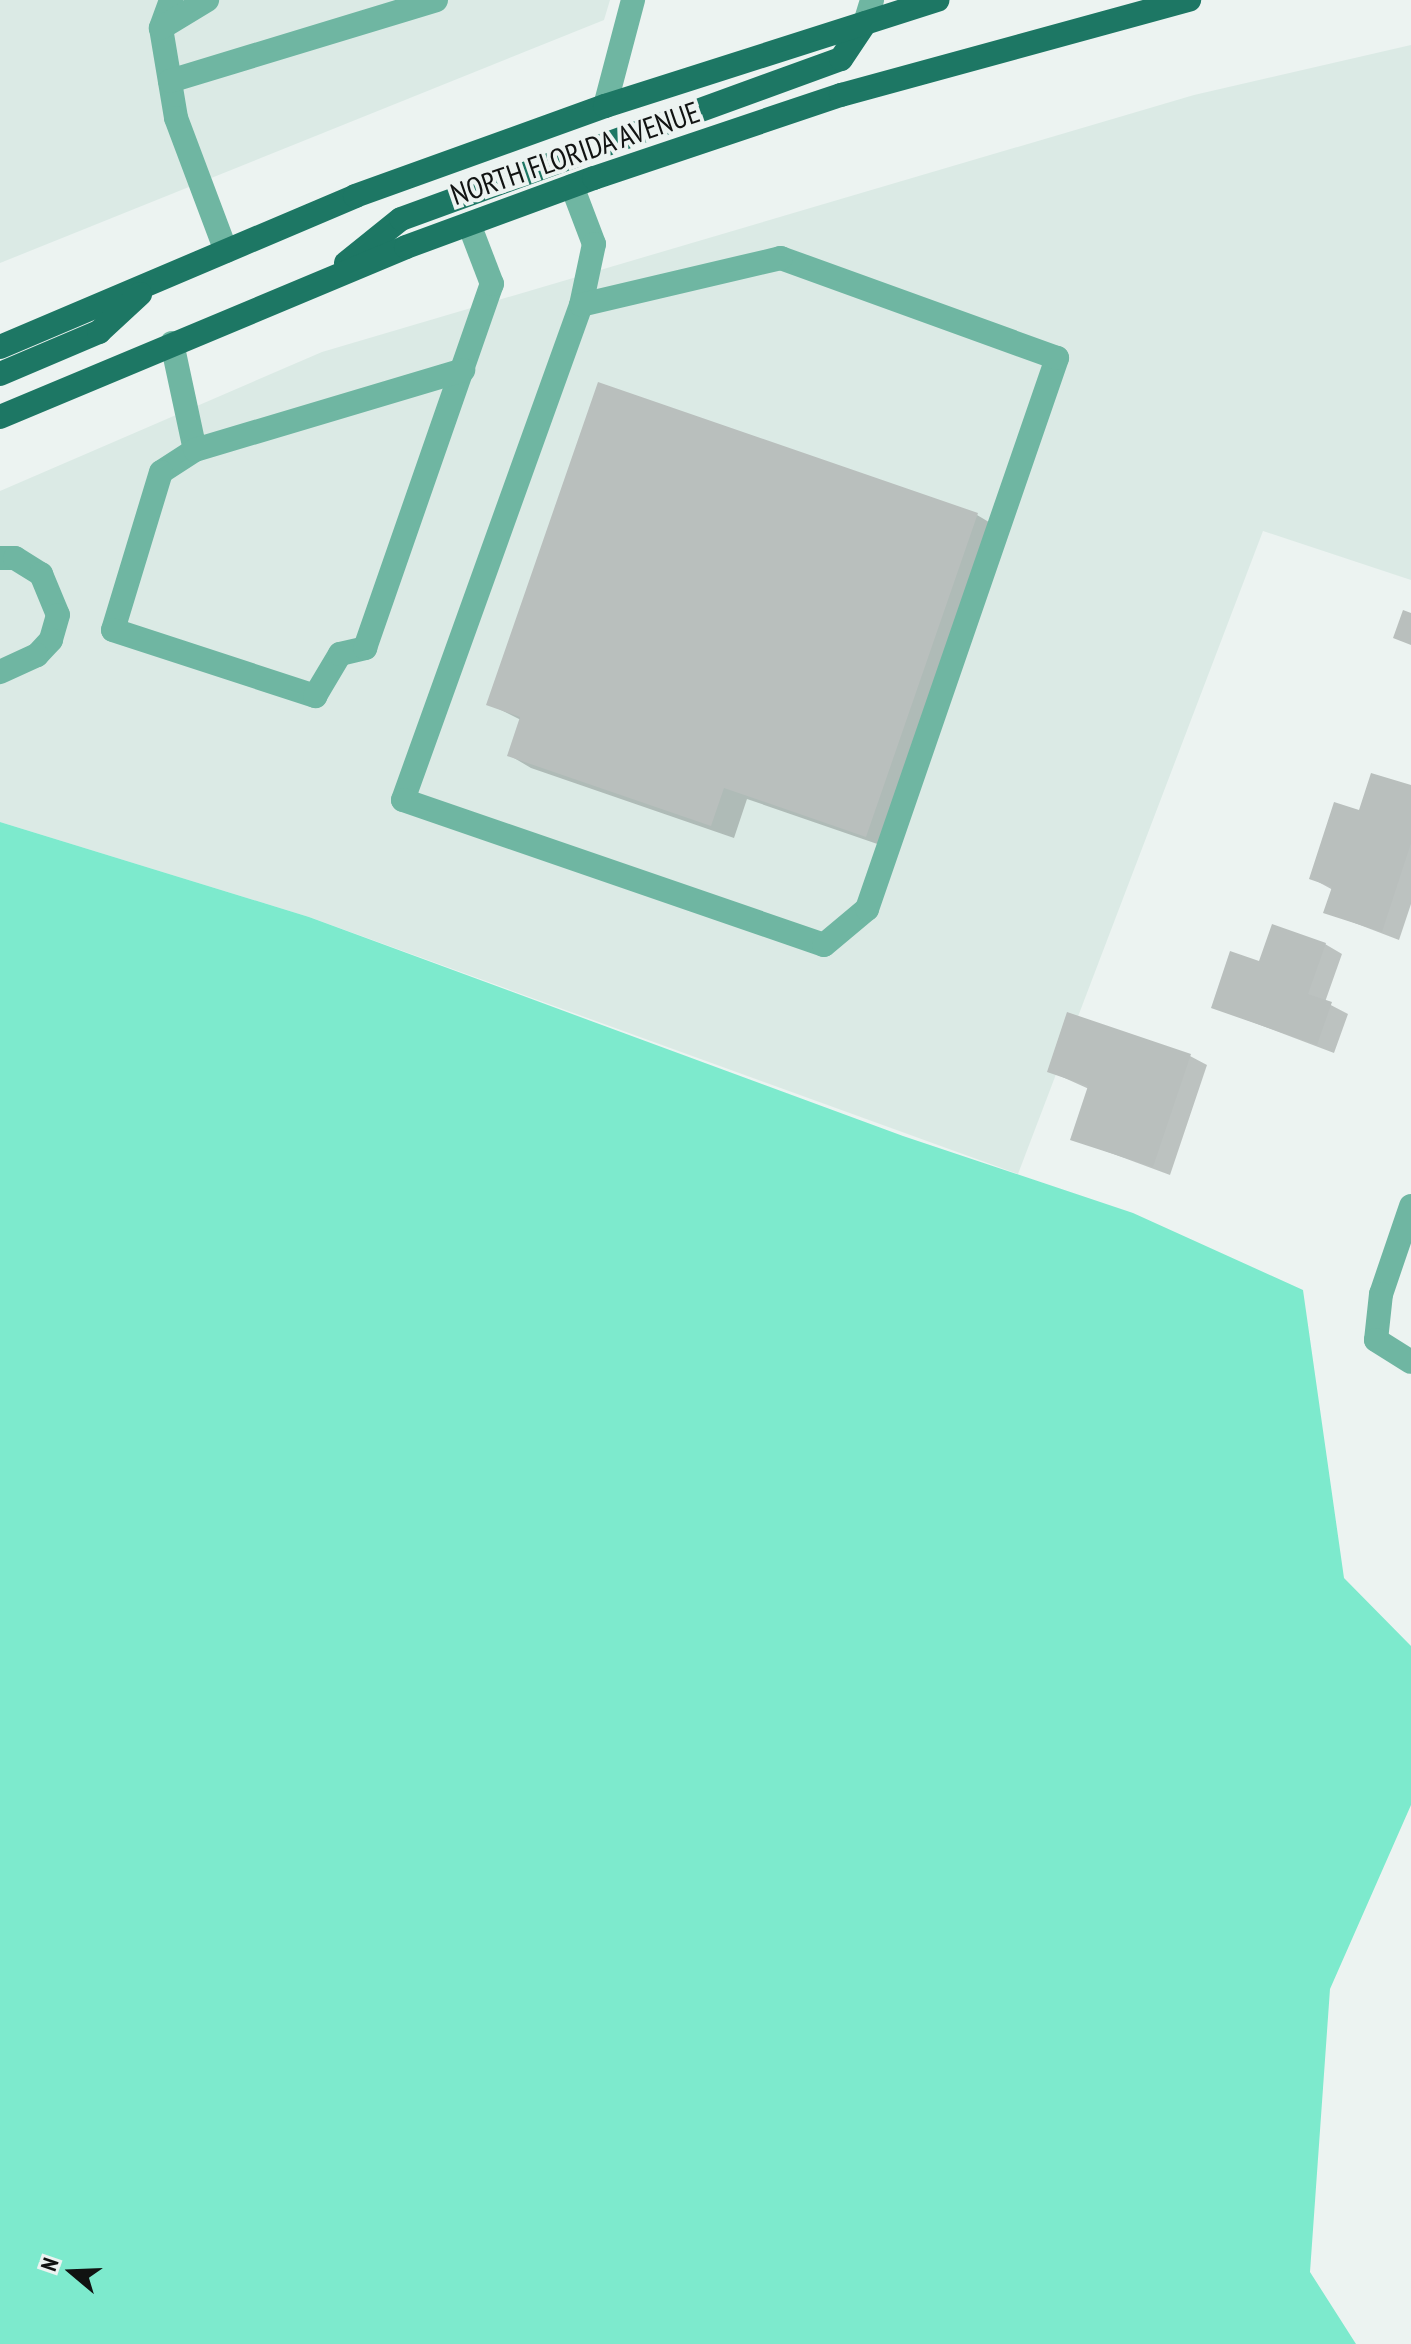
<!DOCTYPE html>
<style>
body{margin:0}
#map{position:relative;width:1411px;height:2344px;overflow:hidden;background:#ecf3f1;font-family:"PT Sans Narrow",sans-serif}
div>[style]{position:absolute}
.built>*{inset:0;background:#dbeae5}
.green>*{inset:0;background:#7deacd}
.shadow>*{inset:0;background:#0003}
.building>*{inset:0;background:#b9bfbd}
.minor>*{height:24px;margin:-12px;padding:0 12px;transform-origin:12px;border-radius:12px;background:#6fb6a2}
.major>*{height:24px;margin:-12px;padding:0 12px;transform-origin:12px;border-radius:12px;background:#1d7764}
span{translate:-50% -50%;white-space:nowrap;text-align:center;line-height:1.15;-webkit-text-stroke:8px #ecf3f1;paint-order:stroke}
.street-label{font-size:30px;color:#111312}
.north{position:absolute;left:32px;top:2232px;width:80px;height:80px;-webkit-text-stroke:6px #ecf3f1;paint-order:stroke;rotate:289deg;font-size:22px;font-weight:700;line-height:32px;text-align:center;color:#111312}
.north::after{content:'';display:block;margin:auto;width:28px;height:36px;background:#111312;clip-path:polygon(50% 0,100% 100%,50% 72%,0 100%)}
</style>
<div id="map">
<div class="built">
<div style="clip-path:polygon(0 0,610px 0,604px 20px,0 263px)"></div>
<div style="clip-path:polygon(1411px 45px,1411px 580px,1263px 531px,1018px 1174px,309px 917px,0 822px,0 491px,322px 352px,1194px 95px)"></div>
</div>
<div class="green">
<div style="clip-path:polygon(0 822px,309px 917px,903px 1136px,1133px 1213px,1303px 1290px,1344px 1578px,1411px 1646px,1411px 1805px,1330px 1989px,1310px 2272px,1356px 2344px,0 2344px)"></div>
</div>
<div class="shadow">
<div style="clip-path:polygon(977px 515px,999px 528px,889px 848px,747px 799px,734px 838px,531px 768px,509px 755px,521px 720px,489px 704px)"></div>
<div style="clip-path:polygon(1411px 788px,1411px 904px,1399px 940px,1326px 912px,1333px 890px,1311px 878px,1360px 812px)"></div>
<div style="clip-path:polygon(1325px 944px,1342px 954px,1325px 1002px,1348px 1014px,1334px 1053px,1213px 1007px,1260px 964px)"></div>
<div style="clip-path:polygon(1190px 1056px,1207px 1065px,1170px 1175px,1073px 1139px,1089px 1089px,1049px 1071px)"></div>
</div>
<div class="building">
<div style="clip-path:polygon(598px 382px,978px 513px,866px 837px,724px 788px,711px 826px,507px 756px,520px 717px,486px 705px)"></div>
<div style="clip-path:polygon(1403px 610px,1411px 613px,1411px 645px,1393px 638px)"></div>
<div style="clip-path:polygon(1371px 773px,1411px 785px,1411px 843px,1382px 932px,1323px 913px,1332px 887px,1309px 879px,1334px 802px,1359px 810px)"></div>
<div style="clip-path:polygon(1272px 924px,1326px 943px,1308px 994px,1332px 1002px,1317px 1045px,1211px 1008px,1230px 951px,1259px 961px)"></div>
<div style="clip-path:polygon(1067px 1012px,1191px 1054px,1153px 1167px,1070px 1140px,1088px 1086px,1047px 1072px)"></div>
</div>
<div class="minor">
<div style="left:171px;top:0;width:30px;rotate:110deg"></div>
<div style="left:161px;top:28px;width:91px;rotate:80.5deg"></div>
<div style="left:176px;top:118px;width:142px;rotate:69.4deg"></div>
<div style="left:865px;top:23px;width:24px;rotate:-73deg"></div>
<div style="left:161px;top:28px;width:54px;rotate:-31.3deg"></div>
<div style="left:170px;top:81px;width:278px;rotate:-16.9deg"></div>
<div style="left:605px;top:106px;width:110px;rotate:-75.2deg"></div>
<div style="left:572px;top:186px;width:62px;rotate:69.2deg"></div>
<div style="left:594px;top:244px;width:62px;rotate:102deg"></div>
<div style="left:581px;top:305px;width:526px;rotate:109.78deg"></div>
<div style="left:403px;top:800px;width:445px;rotate:19deg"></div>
<div style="left:824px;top:945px;width:56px;rotate:-39.9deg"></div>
<div style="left:867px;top:909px;width:583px;rotate:-70.97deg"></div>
<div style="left:1057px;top:358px;width:294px;rotate:-160.1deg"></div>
<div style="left:781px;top:258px;width:205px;rotate:166.8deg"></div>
<div style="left:172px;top:343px;width:109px;rotate:77.9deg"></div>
<div style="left:195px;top:450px;width:40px;rotate:147.1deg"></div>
<div style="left:161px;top:472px;width:165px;rotate:106.9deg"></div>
<div style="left:113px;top:630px;width:213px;rotate:18.1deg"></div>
<div style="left:315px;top:696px;width:49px;rotate:-59.2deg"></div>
<div style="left:340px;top:654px;width:26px;rotate:-13deg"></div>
<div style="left:365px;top:648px;width:386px;rotate:-70.8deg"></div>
<div style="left:492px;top:284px;width:64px;rotate:-111deg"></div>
<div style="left:195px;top:450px;width:280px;rotate:-16.6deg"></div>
<div style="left:0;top:558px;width:15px"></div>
<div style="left:15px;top:558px;width:31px;rotate:32deg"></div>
<div style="left:41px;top:574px;width:44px;rotate:67.5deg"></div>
<div style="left:58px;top:615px;width:26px;rotate:106deg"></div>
<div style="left:51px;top:640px;width:21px;rotate:133deg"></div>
<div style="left:37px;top:655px;width:41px;rotate:155.3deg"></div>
<div style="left:1411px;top:1206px;width:93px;rotate:108.8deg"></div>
<div style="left:1381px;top:1294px;width:46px;rotate:96.2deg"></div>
<div style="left:1376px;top:1340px;width:41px;rotate:32.2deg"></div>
</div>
<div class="major">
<div style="left:346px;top:263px;width:70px;rotate:-38.7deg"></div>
<div style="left:401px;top:219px;width:468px;rotate:-20deg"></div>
<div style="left:841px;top:59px;width:43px;rotate:-56.3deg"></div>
<div style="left:0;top:347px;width:386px;rotate:-23deg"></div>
<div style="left:355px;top:196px;width:266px;rotate:-19.8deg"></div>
<div style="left:605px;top:106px;width:349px;rotate:-17.7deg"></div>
<div style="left:0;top:374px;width:108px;rotate:-23deg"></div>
<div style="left:99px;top:332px;width:56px;rotate:-42.8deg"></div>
<div style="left:0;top:417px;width:440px;rotate:-22.7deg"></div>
<div style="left:406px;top:247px;width:200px;rotate:-20.2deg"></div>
<div style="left:594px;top:178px;width:261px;rotate:-18.6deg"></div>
<div style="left:841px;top:95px;width:361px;rotate:-15.3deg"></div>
</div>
<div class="street-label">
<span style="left:575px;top:153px;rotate:-19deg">NORTH FLORIDA AVENUE</span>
</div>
<div class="north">N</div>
</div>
